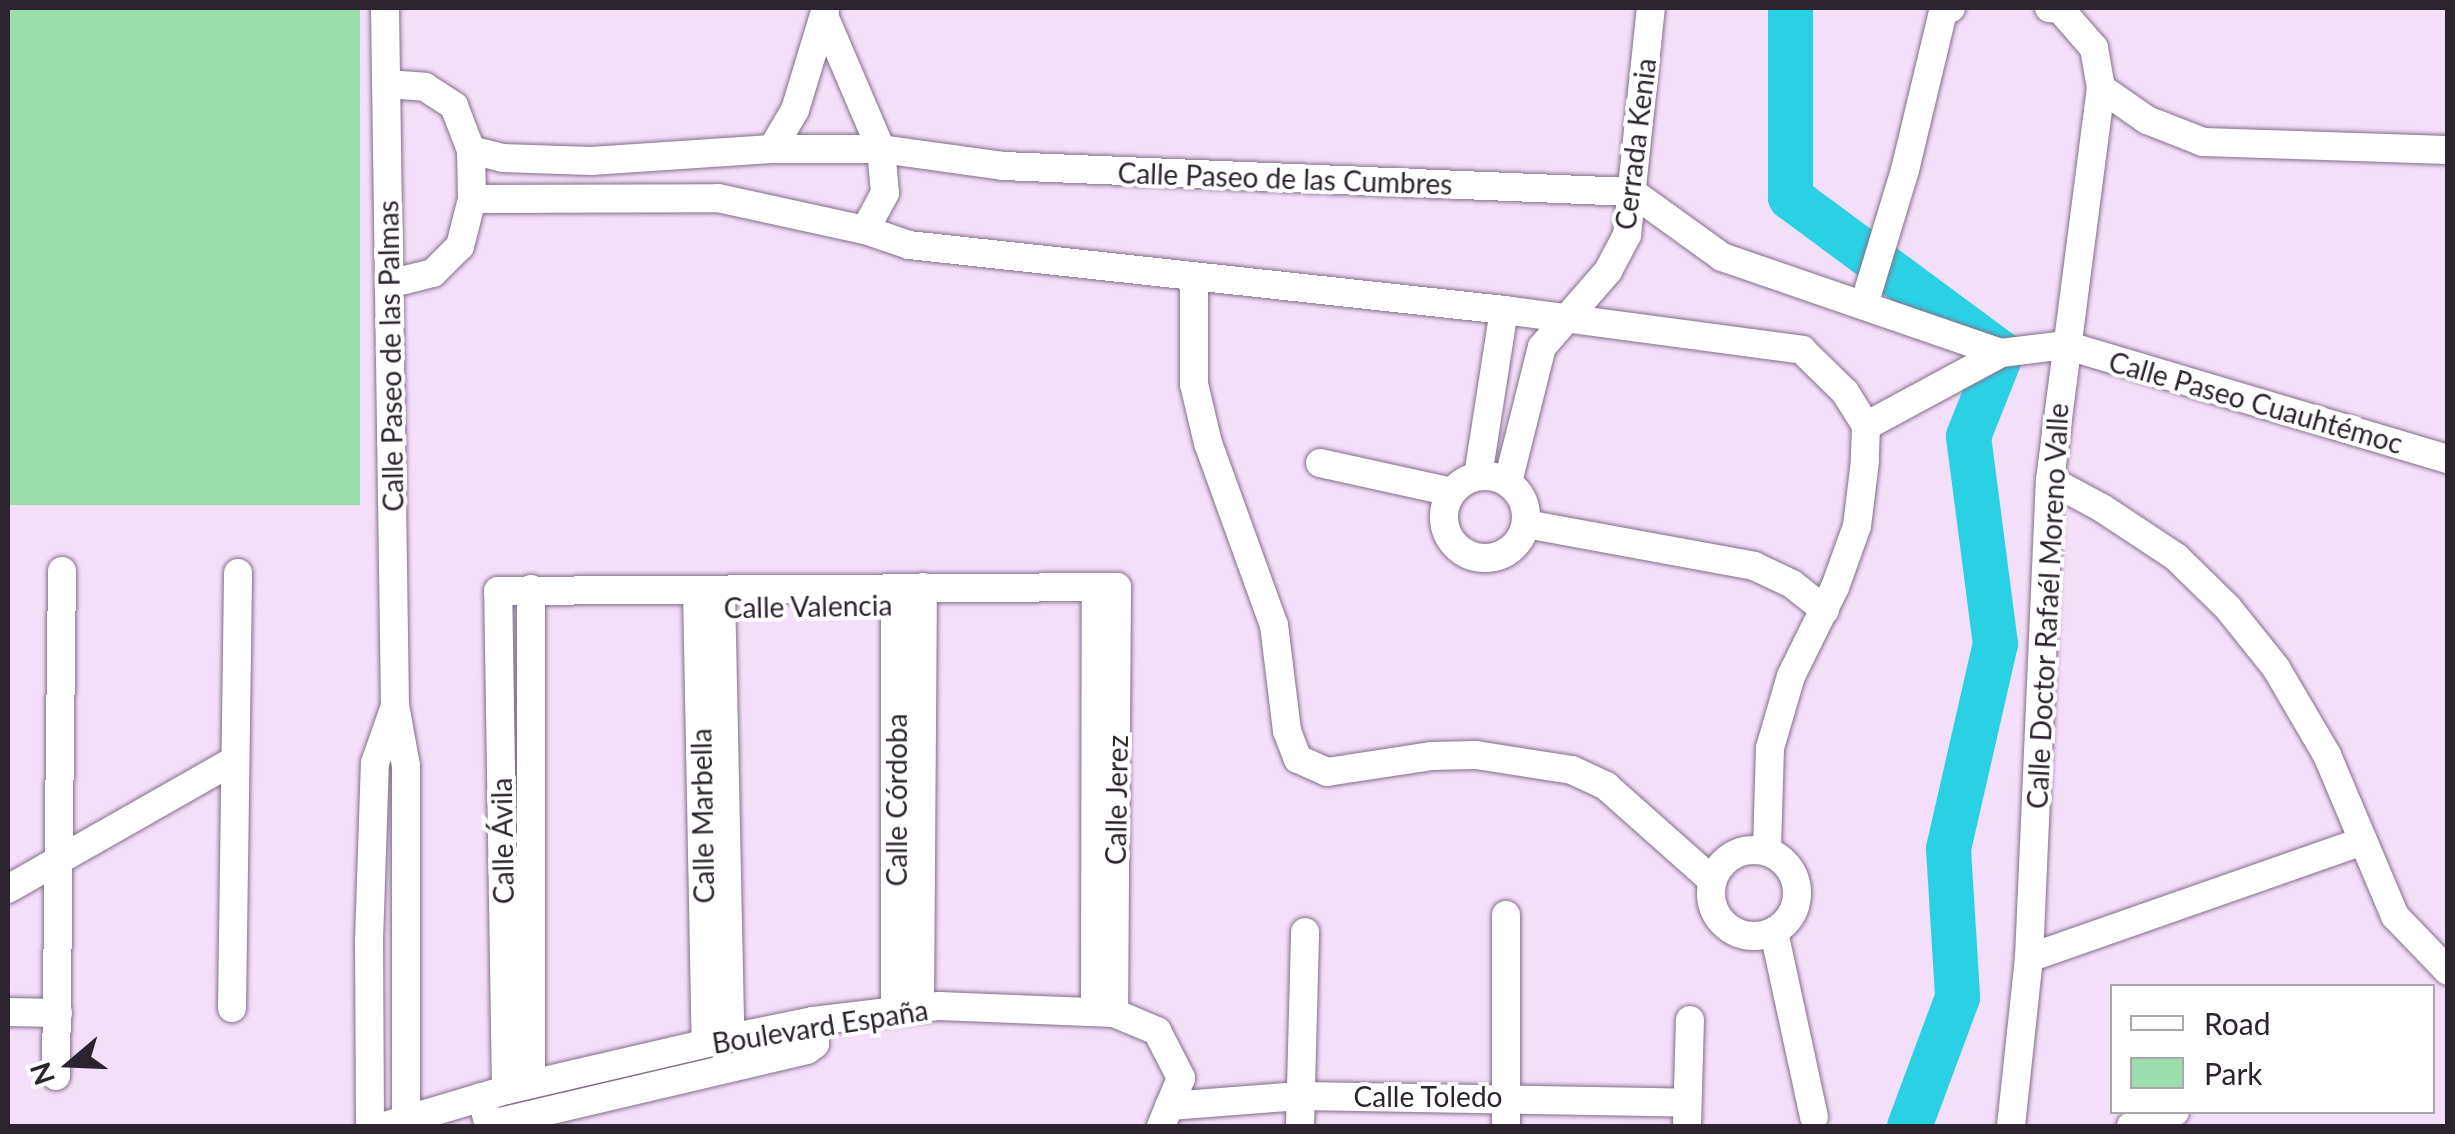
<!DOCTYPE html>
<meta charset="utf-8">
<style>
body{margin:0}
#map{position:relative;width:2455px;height:1134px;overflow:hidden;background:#f4dffa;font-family:Lato,sans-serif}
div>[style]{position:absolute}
.green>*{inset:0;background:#99deac;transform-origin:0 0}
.river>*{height:45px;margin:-22.5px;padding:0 22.5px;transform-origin:22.5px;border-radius:22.5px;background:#2ad1e5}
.roads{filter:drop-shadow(0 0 2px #816f86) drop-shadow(0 0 2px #816f86)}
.minor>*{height:28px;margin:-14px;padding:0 14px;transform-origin:14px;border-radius:14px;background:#fff}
.minor>.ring{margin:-14px;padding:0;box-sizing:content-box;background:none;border:28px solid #fff;border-radius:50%}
span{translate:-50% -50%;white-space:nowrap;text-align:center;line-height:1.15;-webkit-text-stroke:8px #fff;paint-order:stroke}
.street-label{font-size:28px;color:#2b232d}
.frame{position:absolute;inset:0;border:10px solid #2b232d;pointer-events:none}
.legend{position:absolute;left:2110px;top:984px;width:325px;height:130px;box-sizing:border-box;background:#fff;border:2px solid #aaa7ab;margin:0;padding:12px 18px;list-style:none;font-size:30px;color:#2b232d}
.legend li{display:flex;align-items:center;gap:20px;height:50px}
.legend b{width:50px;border:2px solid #aaa7ab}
.north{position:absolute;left:20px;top:1014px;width:100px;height:100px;-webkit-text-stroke:8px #fff;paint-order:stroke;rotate:251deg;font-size:28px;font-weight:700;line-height:40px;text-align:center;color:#2b232d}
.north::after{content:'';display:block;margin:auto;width:35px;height:45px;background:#2b232d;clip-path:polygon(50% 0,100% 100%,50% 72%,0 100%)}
</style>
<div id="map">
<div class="green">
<div style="left:8px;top:8px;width:352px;height:497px"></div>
</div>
<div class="river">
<div style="left:1790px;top:8px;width:189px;rotate:90deg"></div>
<div style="left:1790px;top:197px;width:262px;rotate:36.5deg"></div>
<div style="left:2001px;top:353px;width:89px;rotate:111.7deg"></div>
<div style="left:1968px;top:436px;width:209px;rotate:82.6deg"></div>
<div style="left:1995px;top:643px;width:210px;rotate:102.9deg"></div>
<div style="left:1948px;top:848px;width:149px;rotate:86.5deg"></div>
<div style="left:1957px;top:997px;width:138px;rotate:110.4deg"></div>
</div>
<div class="roads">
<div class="minor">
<div style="left:385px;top:8px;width:697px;rotate:89.18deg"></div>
<div style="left:395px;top:705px;width:62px;rotate:79.8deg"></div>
<div style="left:406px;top:766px;width:360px;rotate:90deg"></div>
<div style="left:825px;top:18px;width:142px;rotate:66.9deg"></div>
<div style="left:881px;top:149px;width:44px;rotate:84.8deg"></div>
<div style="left:885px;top:193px;width:42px;rotate:118.4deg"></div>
<div style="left:386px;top:84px;width:39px;rotate:4deg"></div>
<div style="left:425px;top:87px;width:35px;rotate:33deg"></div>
<div style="left:454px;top:106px;width:47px;rotate:68.9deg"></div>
<div style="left:471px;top:150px;width:49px;rotate:88.8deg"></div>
<div style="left:472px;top:199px;width:49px;rotate:104.3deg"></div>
<div style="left:460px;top:246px;width:38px;rotate:135deg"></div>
<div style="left:433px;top:273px;width:45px;rotate:166deg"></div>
<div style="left:2101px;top:88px;width:56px;rotate:34.8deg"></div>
<div style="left:2147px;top:120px;width:60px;rotate:21.4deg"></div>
<div style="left:2203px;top:142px;width:245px;rotate:1.9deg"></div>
<div style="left:772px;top:149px;width:45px;rotate:-59.5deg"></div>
<div style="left:795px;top:110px;width:103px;rotate:-73.1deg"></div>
<div style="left:471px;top:150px;width:32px;rotate:14deg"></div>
<div style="left:502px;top:158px;width:89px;rotate:1.9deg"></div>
<div style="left:591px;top:161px;width:181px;rotate:-3.8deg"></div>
<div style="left:772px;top:149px;width:109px"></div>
<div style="left:881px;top:149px;width:123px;rotate:7.9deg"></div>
<div style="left:1003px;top:166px;width:630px;rotate:2.37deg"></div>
<div style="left:1632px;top:192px;width:111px;rotate:35.8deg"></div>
<div style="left:1722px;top:257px;width:295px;rotate:19deg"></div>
<div style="left:2001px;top:353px;width:64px;rotate:-7.1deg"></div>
<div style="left:2065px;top:345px;width:400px;rotate:16.6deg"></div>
<div style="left:472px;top:199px;width:246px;rotate:-0.2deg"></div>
<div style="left:718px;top:198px;width:150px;rotate:12.3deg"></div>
<div style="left:865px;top:230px;width:46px;rotate:18.8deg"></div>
<div style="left:909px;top:245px;width:599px;rotate:6.23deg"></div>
<div style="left:1504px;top:310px;width:301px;rotate:7.6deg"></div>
<div style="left:1802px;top:350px;width:60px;rotate:44.3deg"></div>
<div style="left:1845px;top:392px;width:40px;rotate:58deg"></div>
<div style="left:1866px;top:426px;width:35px;rotate:92deg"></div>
<div style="left:1865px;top:461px;width:65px;rotate:97deg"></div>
<div style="left:1857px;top:526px;width:65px;rotate:109.8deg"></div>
<div style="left:1835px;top:587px;width:99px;rotate:116.3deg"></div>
<div style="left:1791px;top:676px;width:75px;rotate:106.3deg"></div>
<div style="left:1770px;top:748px;width:103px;rotate:91.7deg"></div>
<div style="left:1194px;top:276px;width:108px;rotate:90deg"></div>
<div style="left:1194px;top:384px;width:61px;rotate:76.7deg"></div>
<div style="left:1208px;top:443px;width:194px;rotate:70.1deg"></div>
<div style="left:1274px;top:625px;width:107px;rotate:83deg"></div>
<div style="left:1287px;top:731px;width:30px;rotate:69deg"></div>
<div style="left:1298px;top:759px;width:32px;rotate:24deg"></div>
<div style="left:1327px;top:772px;width:105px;rotate:-8.7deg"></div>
<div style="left:1431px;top:756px;width:45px;rotate:-1.3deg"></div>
<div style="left:1476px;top:755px;width:97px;rotate:8.9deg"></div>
<div style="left:1572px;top:770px;width:38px;rotate:25deg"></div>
<div style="left:1606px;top:786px;width:142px;rotate:41.6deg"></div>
<div style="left:1864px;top:305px;width:141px;rotate:-73.1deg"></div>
<div style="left:1905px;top:170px;width:163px;rotate:-76.5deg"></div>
<div style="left:1943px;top:12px;width:9px;rotate:-27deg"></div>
<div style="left:1866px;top:426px;width:153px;rotate:-28.4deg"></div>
<div style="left:1320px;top:463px;width:135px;rotate:12.4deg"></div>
<div class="ring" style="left:1444px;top:476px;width:54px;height:54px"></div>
<div style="left:1478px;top:476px;width:168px;rotate:-81.1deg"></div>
<div style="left:2050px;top:480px;width:59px;rotate:28.3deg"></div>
<div style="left:2102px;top:508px;width:89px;rotate:33.5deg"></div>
<div style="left:2176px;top:557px;width:73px;rotate:44.4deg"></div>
<div style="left:2228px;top:608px;width:77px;rotate:51.3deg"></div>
<div style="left:2276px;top:668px;width:101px;rotate:59.6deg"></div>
<div style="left:2327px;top:755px;width:175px;rotate:67.1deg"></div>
<div style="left:2395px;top:916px;width:76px;rotate:46.1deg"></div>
<div style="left:1508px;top:482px;width:139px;rotate:-75.9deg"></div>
<div style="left:1542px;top:347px;width:101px;rotate:-49deg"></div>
<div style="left:1608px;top:271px;width:41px;rotate:-62.2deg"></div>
<div style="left:1627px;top:235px;width:228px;rotate:-84deg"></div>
<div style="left:1526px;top:524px;width:232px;rotate:10.4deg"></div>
<div style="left:1754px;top:566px;width:42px;rotate:25.3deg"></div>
<div style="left:1792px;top:584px;width:42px;rotate:38.2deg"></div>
<div style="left:697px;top:590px;width:453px;rotate:88.9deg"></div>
<div style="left:721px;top:590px;width:448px;rotate:88.8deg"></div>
<div class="ring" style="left:1711px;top:850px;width:58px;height:58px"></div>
<div style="left:8px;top:889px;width:261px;rotate:-29.6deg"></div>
<div style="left:1506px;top:915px;width:211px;rotate:90deg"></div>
<div style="left:1774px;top:932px;width:189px;rotate:77.8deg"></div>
<div style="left:2029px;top:958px;width:354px;rotate:-19.3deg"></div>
<div style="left:1095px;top:997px;width:409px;rotate:-89.9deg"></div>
<div style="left:232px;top:1008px;width:435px;rotate:-89.2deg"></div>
<div style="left:920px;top:1008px;width:421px;rotate:-89.6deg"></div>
<div style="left:895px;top:1011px;width:422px;rotate:-90deg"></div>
<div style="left:8px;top:1012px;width:50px;rotate:1.1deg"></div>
<div style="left:56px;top:1076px;width:505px;rotate:-89.32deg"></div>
<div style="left:531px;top:1084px;width:495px;rotate:-90deg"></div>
<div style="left:506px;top:1090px;width:499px;rotate:-90.9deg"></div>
<div style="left:498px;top:591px;width:619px;rotate:-0.37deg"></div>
<div style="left:1117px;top:587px;width:426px;rotate:90.4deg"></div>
<div style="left:481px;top:1097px;width:22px;rotate:74deg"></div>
<div style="left:487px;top:1118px;width:10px;rotate:29deg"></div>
<div style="left:496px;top:1123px;width:319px;rotate:-13.2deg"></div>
<div style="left:807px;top:1050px;width:10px;rotate:-37deg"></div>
<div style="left:815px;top:1044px;width:23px;rotate:-95deg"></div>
<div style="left:1169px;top:1106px;width:131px;rotate:-4.4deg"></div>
<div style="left:1300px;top:1096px;width:387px;rotate:1deg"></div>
<div style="left:370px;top:1126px;width:185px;rotate:-90.3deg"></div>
<div style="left:369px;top:941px;width:178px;rotate:-88.1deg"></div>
<div style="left:375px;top:763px;width:60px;rotate:-70.7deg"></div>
<div style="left:385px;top:1126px;width:126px;rotate:-16.6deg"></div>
<div style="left:506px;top:1090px;width:230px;rotate:-13.1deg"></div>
<div style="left:730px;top:1038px;width:85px;rotate:-11.6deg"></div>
<div style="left:813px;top:1021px;width:127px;rotate:-6.8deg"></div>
<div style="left:939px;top:1006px;width:175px;rotate:2.3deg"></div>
<div style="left:1114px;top:1013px;width:47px;rotate:22.7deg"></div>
<div style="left:1157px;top:1031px;width:53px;rotate:62.9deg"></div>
<div style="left:1181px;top:1078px;width:52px;rotate:112.6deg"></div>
<div style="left:1300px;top:1126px;width:194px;rotate:-88.5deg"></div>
<div style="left:1687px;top:1126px;width:106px;rotate:-88.4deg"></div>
<div style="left:2011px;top:1126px;width:169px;rotate:-83.9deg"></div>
<div style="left:2029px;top:958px;width:478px;rotate:-87.5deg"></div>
<div style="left:2050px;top:480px;width:395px;rotate:-82.6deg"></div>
<div style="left:2101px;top:88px;width:41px;rotate:-99.9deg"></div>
<div style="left:2094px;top:48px;width:52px;rotate:-131.1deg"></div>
<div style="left:2060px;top:9px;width:11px;rotate:-175deg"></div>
<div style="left:2131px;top:1126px;width:46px;rotate:-17.7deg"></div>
</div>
</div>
<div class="street-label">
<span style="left:1635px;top:144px;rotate:-83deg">Cerrada Kenia</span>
<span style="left:1285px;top:178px;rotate:2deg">Calle Paseo de las Cumbres</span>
<span style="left:390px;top:356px;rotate:-91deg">Calle Paseo de las Palmas</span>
<span style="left:2256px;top:402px;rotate:16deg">Calle Paseo Cuauhtémoc</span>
<span style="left:808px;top:606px;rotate:-1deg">Calle Valencia</span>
<span style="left:2047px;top:606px;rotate:-87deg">Calle Doctor Rafaél Moreno Valle</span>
<span style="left:896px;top:800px;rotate:-90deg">Calle Córdoba</span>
<span style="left:1116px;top:800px;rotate:-89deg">Calle Jerez</span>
<span style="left:702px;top:816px;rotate:-91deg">Calle Marbella</span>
<span style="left:502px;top:841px;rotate:-91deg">Calle Ávila</span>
<span style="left:820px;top:1026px;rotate:-9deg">Boulevard España</span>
<span style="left:1428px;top:1096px">Calle Toledo</span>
</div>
<div class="frame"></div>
<ul class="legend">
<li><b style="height:12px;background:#fff"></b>Road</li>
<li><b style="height:28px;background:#99deac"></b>Park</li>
</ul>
<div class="north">N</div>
</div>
